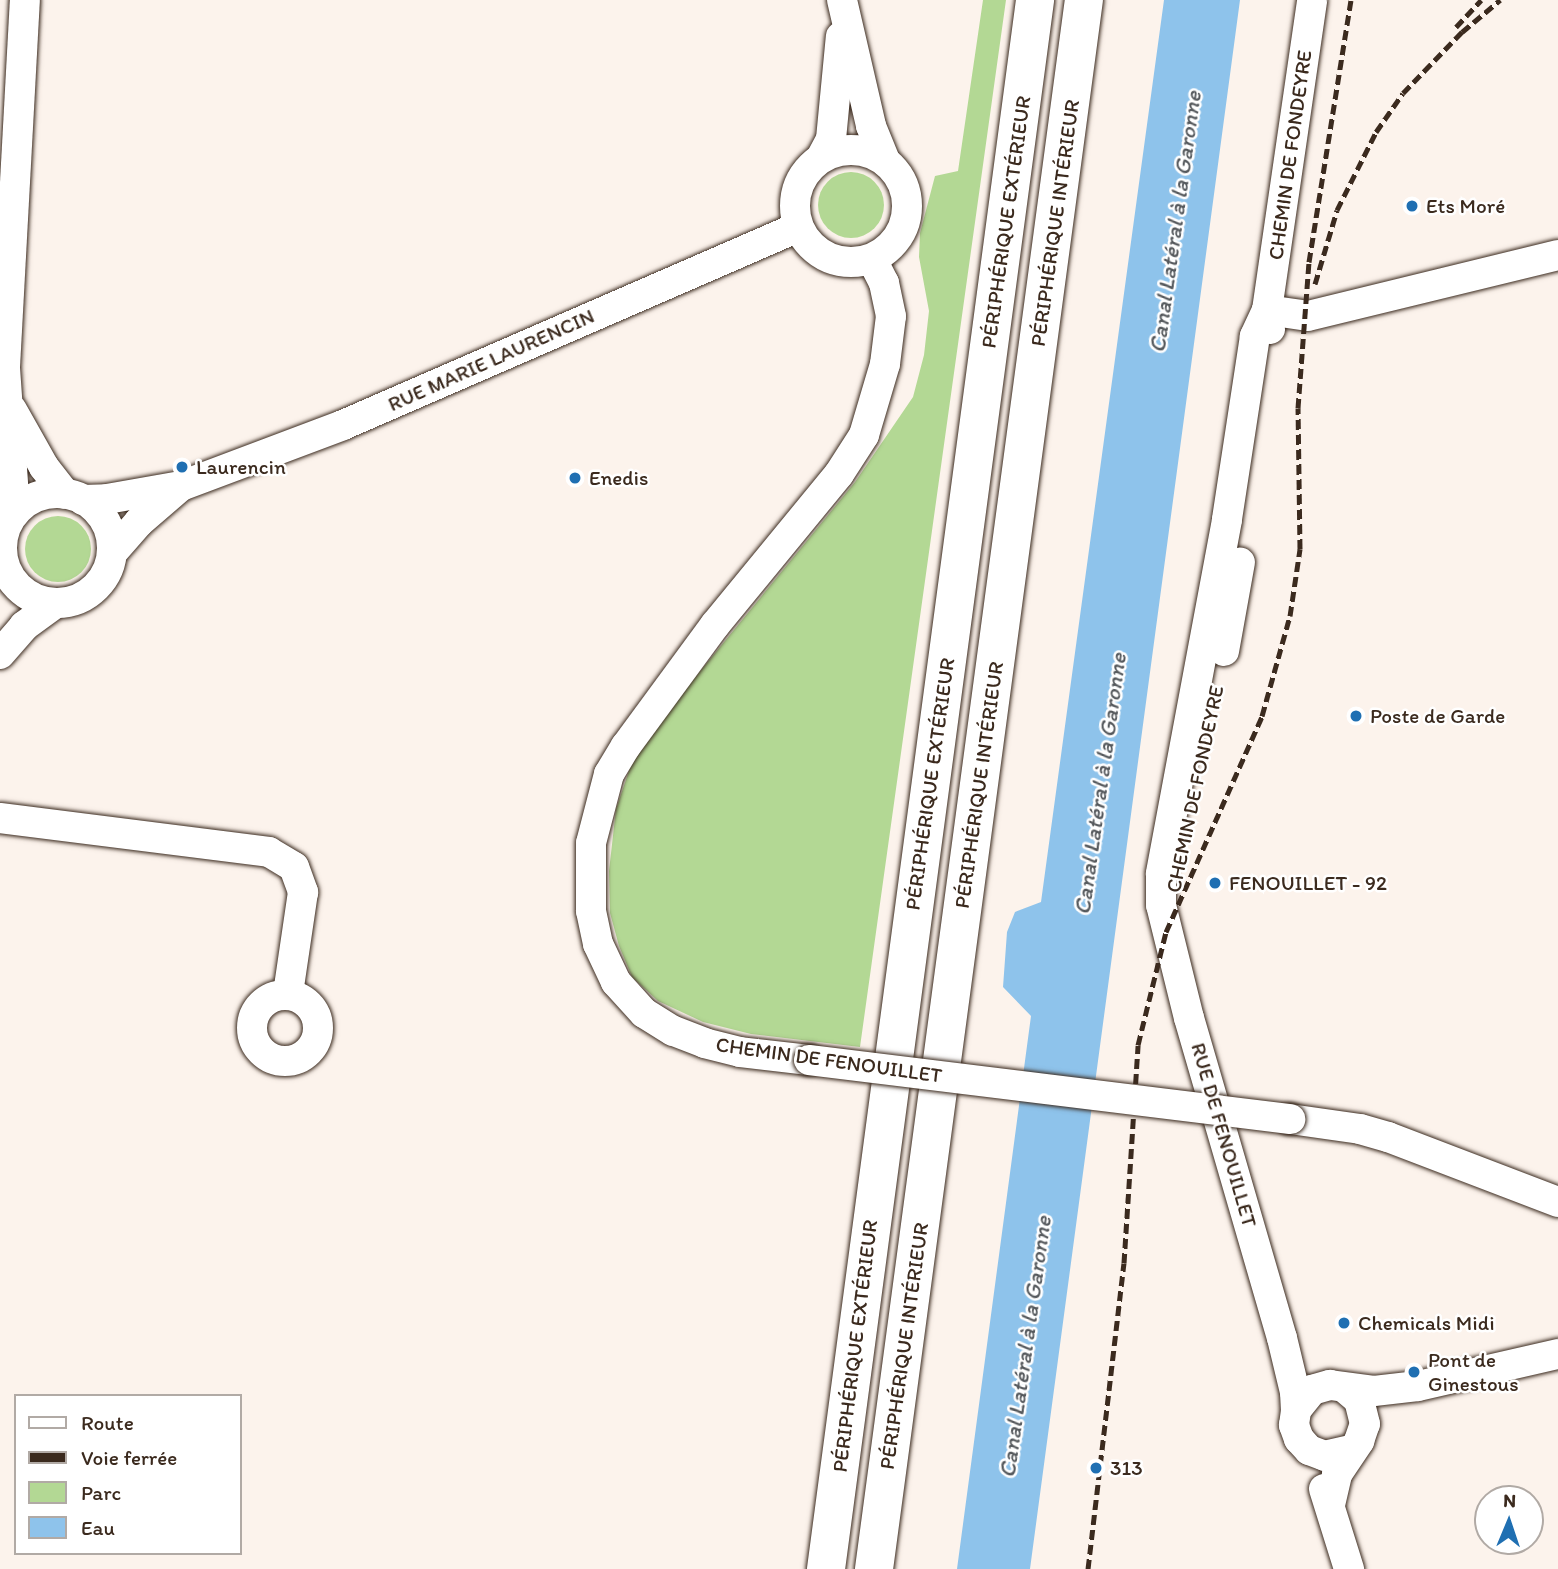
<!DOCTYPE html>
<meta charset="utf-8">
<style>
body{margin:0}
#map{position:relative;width:1558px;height:1569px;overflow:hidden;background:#fcf3ec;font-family:Itim,sans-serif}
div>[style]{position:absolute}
.green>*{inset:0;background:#b3d894}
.round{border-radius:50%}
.water>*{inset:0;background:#8ec3eb}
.roads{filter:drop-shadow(0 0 2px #3b2a1e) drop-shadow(0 0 2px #3b2a1e)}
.minor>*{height:30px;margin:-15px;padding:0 15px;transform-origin:15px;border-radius:15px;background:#fff}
.minor>.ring{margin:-15px;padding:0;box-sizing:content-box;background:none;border:30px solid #fff;border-radius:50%}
.highway>*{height:38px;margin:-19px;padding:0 19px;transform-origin:19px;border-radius:19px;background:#fff}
.rail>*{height:5px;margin-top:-2.5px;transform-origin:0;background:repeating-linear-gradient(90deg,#3b2a1e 0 10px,transparent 0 15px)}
.bridges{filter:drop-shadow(0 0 2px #3b2a1e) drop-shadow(0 0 2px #3b2a1e)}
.minor-bridge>*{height:30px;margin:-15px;padding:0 15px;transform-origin:15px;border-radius:15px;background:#fff}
.dots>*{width:19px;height:19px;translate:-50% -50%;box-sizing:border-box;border:4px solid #fff;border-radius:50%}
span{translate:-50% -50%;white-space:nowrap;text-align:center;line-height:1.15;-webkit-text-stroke:5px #fff;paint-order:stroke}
.street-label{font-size:21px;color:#3b2a1e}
.poi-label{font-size:21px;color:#3b2a1e}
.left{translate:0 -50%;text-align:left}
.water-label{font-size:23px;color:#54585c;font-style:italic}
.legend{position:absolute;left:14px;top:1394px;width:228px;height:161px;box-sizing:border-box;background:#fff;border:2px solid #b1aaa5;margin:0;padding:9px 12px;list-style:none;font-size:21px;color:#3b2a1e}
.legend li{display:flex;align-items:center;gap:14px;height:35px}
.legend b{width:35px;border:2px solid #b1aaa5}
.north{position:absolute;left:1474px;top:1485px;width:70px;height:70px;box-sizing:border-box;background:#fff;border:2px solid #b1aaa5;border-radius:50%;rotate:2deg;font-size:19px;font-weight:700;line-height:28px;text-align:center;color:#3b2a1e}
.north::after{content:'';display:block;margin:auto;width:24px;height:32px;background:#1f6fb2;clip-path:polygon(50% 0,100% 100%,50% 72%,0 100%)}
</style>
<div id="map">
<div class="green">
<div style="clip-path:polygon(983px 0,1006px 0,860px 1047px,751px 1034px,703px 1022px,658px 1001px,632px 977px,619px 946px,610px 913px,609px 871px,616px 809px,632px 762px,679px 697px,855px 482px,913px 397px,924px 355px,929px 311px,919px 257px,920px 233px,935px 176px,958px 171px)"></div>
<div class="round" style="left:818px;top:172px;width:66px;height:66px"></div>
<div class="round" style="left:25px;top:516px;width:66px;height:66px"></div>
</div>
<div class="water">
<div style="clip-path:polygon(1164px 0,1240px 0,1030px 1569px,957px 1569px,1031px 1016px,1003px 987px,1007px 932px,1015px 912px,1041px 902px)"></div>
</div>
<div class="roads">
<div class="minor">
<div style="left:842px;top:0;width:129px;rotate:77deg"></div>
<div style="left:871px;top:126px;width:38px;rotate:68deg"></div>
<div class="ring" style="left:795px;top:150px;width:82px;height:82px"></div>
<div style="left:821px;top:158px;width:21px;rotate:-62deg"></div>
<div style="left:831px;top:139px;width:103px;rotate:-84.5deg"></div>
<div style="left:1267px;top:310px;width:29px;rotate:115deg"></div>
<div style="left:1255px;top:336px;width:186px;rotate:98.7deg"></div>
<div style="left:1227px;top:520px;width:360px;rotate:100.6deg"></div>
<div style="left:1161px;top:874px;width:31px;rotate:90deg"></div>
<div style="left:1161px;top:905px;width:116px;rotate:76.1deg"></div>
<div style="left:1189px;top:1018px;width:333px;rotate:73.8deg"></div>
<div style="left:1282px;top:1338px;width:56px;rotate:76.5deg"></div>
<div style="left:1295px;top:1392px;width:18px;rotate:87deg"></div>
<div style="left:1267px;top:310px;width:41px;rotate:8.3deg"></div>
<div style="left:1308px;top:316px;width:257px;rotate:-13.7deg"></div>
<div style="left:1270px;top:329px;width:19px;rotate:-99deg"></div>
<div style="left:1267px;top:310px;width:313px;rotate:-81.7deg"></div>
<div style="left:12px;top:410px;width:65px;rotate:60.7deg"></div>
<div style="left:44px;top:467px;width:34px;rotate:52deg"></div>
<div class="ring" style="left:2px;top:493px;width:80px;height:80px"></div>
<div style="left:83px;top:500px;width:24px;rotate:-2deg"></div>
<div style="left:107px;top:499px;width:75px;rotate:-10deg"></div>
<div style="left:181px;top:486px;width:173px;rotate:-20.6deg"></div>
<div style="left:343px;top:425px;width:496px;rotate:-23.5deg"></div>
<div style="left:15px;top:511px;width:144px;rotate:-94deg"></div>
<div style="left:5px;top:367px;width:368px;rotate:-86.9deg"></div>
<div style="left:112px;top:553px;width:41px;rotate:-48.9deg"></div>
<div style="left:139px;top:522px;width:55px;rotate:-40.6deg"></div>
<div style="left:1224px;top:651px;width:90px;rotate:-79.8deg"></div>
<div style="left:0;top:654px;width:37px;rotate:-49deg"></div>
<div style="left:24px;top:626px;width:39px;rotate:-36deg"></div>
<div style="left:0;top:818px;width:271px;rotate:7.2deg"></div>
<div style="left:269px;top:852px;width:29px;rotate:31deg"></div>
<div style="left:294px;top:867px;width:27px;rotate:70deg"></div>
<div style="left:303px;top:892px;width:103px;rotate:98.4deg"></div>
<div class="ring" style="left:252px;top:995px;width:36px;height:36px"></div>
<div style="left:809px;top:1060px;width:69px;rotate:-173.4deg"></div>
<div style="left:740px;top:1052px;width:36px;rotate:-166deg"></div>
<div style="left:705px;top:1043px;width:34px;rotate:-159deg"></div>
<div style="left:673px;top:1031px;width:34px;rotate:-148deg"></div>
<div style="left:644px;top:1013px;width:42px;rotate:-132.1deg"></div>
<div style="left:616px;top:982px;width:42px;rotate:-115.3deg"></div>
<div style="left:598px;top:944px;width:34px;rotate:-102deg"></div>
<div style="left:591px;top:911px;width:68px;rotate:-90deg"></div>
<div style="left:591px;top:843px;width:71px;rotate:-75.4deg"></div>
<div style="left:609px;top:774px;width:33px;rotate:-59deg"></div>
<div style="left:626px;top:746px;width:150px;rotate:-53.7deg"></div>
<div style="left:715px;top:625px;width:195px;rotate:-50.6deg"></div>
<div style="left:839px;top:474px;width:46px;rotate:-57.3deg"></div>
<div style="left:864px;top:435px;width:74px;rotate:-73.5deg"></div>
<div style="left:885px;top:364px;width:48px;rotate:-82.9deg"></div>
<div style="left:891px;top:316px;width:34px;rotate:-102deg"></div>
<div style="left:884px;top:283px;width:27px;rotate:-117deg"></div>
<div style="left:1290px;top:1119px;width:71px;rotate:8.1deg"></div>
<div style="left:1360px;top:1129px;width:29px;rotate:16deg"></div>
<div style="left:1388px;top:1137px;width:182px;rotate:20.9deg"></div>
<div style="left:1350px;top:1450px;width:26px;rotate:167deg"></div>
<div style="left:1325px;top:1456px;width:17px;rotate:-159deg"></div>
<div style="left:1309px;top:1450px;width:15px;rotate:-132deg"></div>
<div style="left:1299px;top:1439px;width:15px;rotate:-110deg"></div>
<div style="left:1294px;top:1425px;width:15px;rotate:-82deg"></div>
<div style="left:1296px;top:1410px;width:26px;rotate:-51deg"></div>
<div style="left:1312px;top:1390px;width:19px;rotate:-16deg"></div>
<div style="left:1330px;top:1385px;width:44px;rotate:7.8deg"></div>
<div style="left:1374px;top:1391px;width:44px;rotate:-6.5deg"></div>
<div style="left:1418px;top:1386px;width:144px;rotate:-12.9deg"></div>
<div style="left:1324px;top:1489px;width:84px;rotate:72.6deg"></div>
<div style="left:1330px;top:1505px;width:32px;rotate:-77deg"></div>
<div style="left:1337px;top:1474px;width:40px;rotate:-56deg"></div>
<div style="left:1359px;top:1441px;width:18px;rotate:-71deg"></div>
<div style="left:1365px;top:1424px;width:25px;rotate:-104deg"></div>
<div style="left:1359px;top:1400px;width:17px;rotate:-140deg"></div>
</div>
<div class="highway">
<div style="left:826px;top:1569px;width:1583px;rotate:-82.41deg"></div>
<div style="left:874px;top:1569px;width:1583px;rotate:-82.38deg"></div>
</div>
</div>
<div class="rail">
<div style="left:1456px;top:27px;width:37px;rotate:-47deg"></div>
<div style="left:1315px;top:284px;width:77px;rotate:-73.4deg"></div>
<div style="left:1337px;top:210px;width:87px;rotate:-63.4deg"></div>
<div style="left:1376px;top:132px;width:47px;rotate:-55.3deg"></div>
<div style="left:1403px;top:93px;width:85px;rotate:-46deg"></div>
<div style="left:1462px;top:32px;width:50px;rotate:-40.1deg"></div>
<div style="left:1088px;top:1569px;width:308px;rotate:-83.3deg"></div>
<div style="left:1124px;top:1263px;width:218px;rotate:-86.3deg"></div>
<div style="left:1138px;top:1045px;width:116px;rotate:-76.1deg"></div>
<div style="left:1166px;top:932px;width:236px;rotate:-66deg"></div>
<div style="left:1262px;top:716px;width:104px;rotate:-74.4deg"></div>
<div style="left:1290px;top:616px;width:68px;rotate:-81.5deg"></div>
<div style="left:1300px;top:549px;width:141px;rotate:-90.8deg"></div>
<div style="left:1298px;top:408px;width:146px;rotate:-85.7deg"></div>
<div style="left:1309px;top:262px;width:265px;rotate:-80.9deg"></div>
</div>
<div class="bridges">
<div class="minor-bridge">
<div style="left:809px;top:1060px;width:485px;rotate:7deg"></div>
</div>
</div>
<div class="dots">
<div style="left:1412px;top:206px;background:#1f6fb2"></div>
<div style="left:182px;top:467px;background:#1f6fb2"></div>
<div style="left:575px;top:478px;background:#1f6fb2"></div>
<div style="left:1356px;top:716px;background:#1f6fb2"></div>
<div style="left:1215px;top:883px;background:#1f6fb2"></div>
<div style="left:1344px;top:1323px;background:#1f6fb2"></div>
<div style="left:1414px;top:1372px;background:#1f6fb2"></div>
<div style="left:1096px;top:1468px;background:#1f6fb2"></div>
</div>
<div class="street-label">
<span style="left:1290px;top:155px;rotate:-82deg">CHEMIN DE FONDEYRE</span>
<span style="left:1006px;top:222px;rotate:-82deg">PÉRIPHÉRIQUE EXTÉRIEUR</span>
<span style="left:1055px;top:223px;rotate:-82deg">PÉRIPHÉRIQUE INTÉRIEUR</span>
<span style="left:491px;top:360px;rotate:-24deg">RUE MARIE LAURENCIN</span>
<span style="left:930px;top:784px;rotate:-82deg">PÉRIPHÉRIQUE EXTÉRIEUR</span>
<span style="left:979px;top:785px;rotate:-82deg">PÉRIPHÉRIQUE INTÉRIEUR</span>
<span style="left:1195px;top:789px;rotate:-78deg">CHEMIN DE FONDEYRE</span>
<span style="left:829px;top:1060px;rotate:8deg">CHEMIN DE FENOUILLET</span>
<span style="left:1224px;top:1135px;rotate:74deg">RUE DE FENOUILLET</span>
<span style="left:855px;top:1346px;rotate:-83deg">PÉRIPHÉRIQUE EXTÉRIEUR</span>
<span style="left:904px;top:1346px;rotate:-82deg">PÉRIPHÉRIQUE INTÉRIEUR</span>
</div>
<div class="poi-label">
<span class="left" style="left:1426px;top:206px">Ets Moré</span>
<span class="left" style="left:196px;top:467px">Laurencin</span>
<span class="left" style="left:589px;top:478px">Enedis</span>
<span class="left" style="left:1370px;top:716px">Poste de Garde</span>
<span class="left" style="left:1229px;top:883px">FENOUILLET - 92</span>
<span class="left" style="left:1358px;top:1323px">Chemicals Midi</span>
<span class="left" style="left:1428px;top:1372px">Pont de<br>Ginestous</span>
<span class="left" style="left:1110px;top:1468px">313</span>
</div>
<div class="water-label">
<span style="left:1175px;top:222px;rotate:-82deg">Canal Latéral à la Garonne</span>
<span style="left:1100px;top:784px;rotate:-82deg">Canal Latéral à la Garonne</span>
<span style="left:1025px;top:1347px;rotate:-82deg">Canal Latéral à la Garonne</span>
</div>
<ul class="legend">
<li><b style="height:9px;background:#fff"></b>Route</li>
<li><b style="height:9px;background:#3b2a1e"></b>Voie ferrée</li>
<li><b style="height:19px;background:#b3d894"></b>Parc</li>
<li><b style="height:19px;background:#8ec3eb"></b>Eau</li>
</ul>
<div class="north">N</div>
</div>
